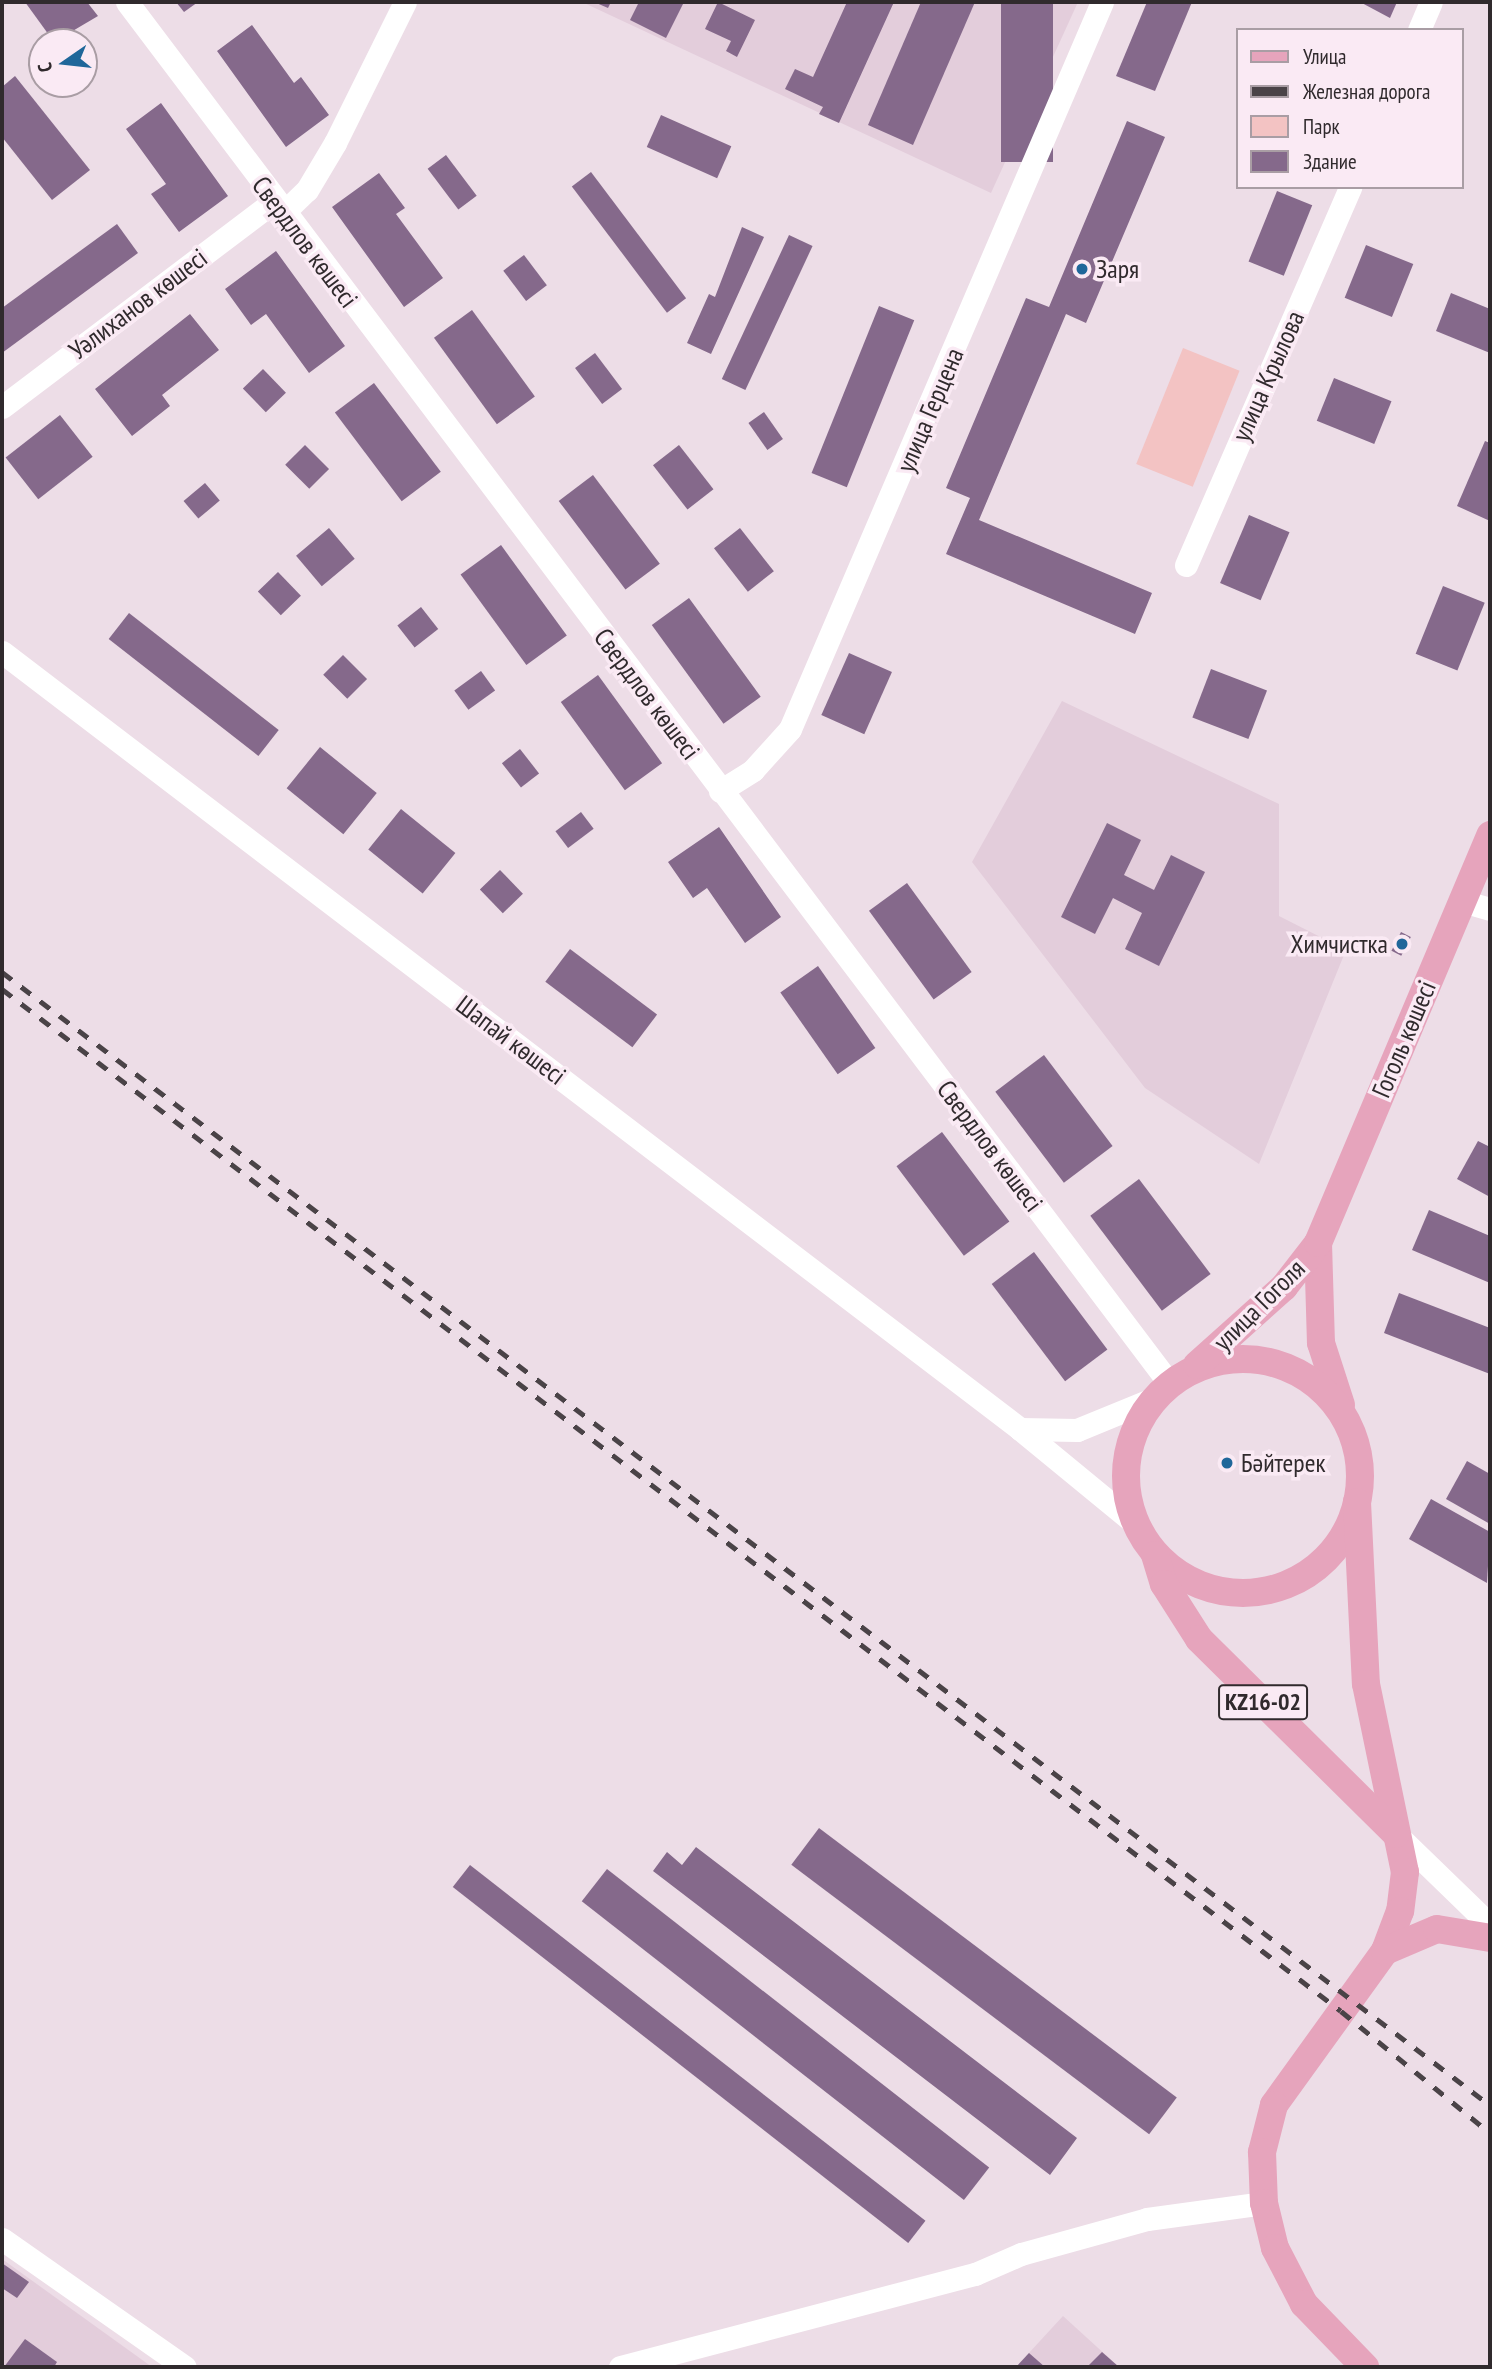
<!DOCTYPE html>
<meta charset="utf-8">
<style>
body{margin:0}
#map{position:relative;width:1492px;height:2369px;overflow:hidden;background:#eddde7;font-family:"PT Sans Narrow",sans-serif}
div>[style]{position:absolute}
.built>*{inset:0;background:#e3cddb}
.green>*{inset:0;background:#f3c3c3;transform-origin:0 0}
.building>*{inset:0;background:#85698b;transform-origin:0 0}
.minor>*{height:23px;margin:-11.5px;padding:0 11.5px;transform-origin:11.5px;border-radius:11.5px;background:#fff}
.major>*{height:28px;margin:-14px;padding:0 14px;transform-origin:14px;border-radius:14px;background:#e6a4bc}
.major>.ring{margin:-14px;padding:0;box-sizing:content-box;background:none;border:28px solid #e6a4bc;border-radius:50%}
.rail>*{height:5px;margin-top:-2.5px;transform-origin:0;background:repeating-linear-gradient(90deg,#4a4347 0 12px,transparent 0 24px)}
.dots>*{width:19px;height:19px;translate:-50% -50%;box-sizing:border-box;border:4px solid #faeaf4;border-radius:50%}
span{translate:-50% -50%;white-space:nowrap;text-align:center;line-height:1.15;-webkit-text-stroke:7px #faeaf4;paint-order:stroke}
.shield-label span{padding:2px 5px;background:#faeaf4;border:2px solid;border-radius:5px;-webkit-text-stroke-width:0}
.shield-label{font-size:24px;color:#302a2d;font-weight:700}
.street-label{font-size:26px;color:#302a2d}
.poi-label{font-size:26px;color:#302a2d}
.left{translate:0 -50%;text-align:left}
.right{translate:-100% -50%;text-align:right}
.frame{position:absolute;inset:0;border:4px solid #302a2d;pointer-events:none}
.legend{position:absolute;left:1236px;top:28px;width:228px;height:161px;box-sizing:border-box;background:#faeaf4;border:2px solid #a99da4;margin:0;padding:9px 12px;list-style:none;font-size:21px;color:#302a2d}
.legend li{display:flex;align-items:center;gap:14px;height:35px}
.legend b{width:35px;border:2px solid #a99da4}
.north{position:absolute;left:28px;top:28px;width:70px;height:70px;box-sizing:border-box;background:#faeaf4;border:2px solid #a99da4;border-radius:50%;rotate:256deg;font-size:19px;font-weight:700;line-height:28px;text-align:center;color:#302a2d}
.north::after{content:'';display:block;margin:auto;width:24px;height:32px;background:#1f679a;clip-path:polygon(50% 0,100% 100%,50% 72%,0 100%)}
</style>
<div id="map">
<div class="built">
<div style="clip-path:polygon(582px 2px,1078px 2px,991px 193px)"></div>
<div style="clip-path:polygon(1062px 701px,1279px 804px,1279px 916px,1346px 950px,1259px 1164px,1145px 1088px,972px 862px)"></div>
<div style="clip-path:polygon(2px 2259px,152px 2367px,2px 2367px)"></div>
<div style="clip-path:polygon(1063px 2316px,1119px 2367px,1016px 2367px)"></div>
</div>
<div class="green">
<div style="left:1183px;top:348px;width:61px;height:125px;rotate:22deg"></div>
</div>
<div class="building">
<div style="clip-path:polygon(25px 2px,87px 2px,98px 16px,54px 42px)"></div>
<div style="clip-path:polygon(176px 2px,198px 2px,184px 12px)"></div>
<div style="clip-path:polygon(594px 2px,611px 2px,608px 8px)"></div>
<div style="clip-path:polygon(639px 2px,684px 2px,666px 38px,630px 20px)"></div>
<div style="clip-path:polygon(718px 2px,755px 20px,737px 57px,726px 51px,731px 41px,705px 29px)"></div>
<div style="clip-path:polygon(847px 2px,894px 2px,839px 123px,819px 114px,823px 107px,785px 89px,795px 69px,813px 77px)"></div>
<div style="clip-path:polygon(921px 2px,975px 2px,913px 145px,868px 125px)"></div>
<div style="left:1001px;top:2px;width:52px;height:160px"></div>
<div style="clip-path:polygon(1147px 2px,1192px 2px,1155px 91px,1116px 76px)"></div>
<div style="clip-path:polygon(1360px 2px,1397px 2px,1390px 18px)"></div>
<div style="clip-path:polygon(252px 25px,294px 83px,301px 77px,329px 115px,286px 147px,217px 51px)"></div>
<div style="clip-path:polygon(15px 76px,90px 170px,52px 200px,2px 137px,2px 87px)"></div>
<div style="clip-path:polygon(161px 103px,228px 196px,179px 232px,151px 194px,166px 184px,126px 129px)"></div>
<div style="left:661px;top:115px;width:77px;height:35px;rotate:24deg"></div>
<div style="clip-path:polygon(1127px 121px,1165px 137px,1086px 323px,1066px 314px,979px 520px,1152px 593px,1135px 634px,946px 554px,970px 498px,946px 488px,1026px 298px,1049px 307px)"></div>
<div style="left:446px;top:155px;width:51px;height:23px;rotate:53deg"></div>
<div style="left:591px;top:172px;width:158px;height:24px;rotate:53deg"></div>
<div style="clip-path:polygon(379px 173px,405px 208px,396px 214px,443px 278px,404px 307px,332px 207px)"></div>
<div style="left:1277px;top:191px;width:38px;height:76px;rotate:22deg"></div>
<div style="clip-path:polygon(117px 224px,138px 253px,2px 353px,2px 308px)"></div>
<div style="clip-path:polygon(742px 227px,764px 237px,711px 354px,687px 343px,709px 294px,715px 297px)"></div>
<div style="left:789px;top:235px;width:26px;height:159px;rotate:25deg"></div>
<div style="left:1366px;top:245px;width:51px;height:57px;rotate:22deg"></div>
<div style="clip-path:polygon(276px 251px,345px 346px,309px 373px,266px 314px,251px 325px,225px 289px)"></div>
<div style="left:524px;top:255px;width:38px;height:26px;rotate:53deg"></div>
<div style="clip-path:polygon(1451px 293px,1490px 309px,1490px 353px,1436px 331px)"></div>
<div style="left:879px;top:306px;width:38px;height:180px;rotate:22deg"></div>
<div style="left:472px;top:310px;width:107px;height:47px;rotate:54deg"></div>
<div style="clip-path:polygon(190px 314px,219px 350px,162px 395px,170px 406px,132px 436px,95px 389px)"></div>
<div style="left:595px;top:353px;width:45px;height:25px;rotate:53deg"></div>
<div style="left:263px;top:369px;width:33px;height:28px;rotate:46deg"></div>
<div style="left:1334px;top:378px;width:62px;height:46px;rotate:22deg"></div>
<div style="left:374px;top:383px;width:111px;height:49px;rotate:53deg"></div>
<div style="left:764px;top:412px;width:33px;height:19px;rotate:55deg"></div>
<div style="left:60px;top:415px;width:53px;height:69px;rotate:52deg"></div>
<div style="clip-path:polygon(1485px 441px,1490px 443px,1490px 521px,1457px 506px)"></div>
<div style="left:305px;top:445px;width:34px;height:28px;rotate:45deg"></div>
<div style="left:679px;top:445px;width:56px;height:33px;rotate:52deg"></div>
<div style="left:593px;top:475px;width:111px;height:43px;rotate:53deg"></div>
<div style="left:205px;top:483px;width:23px;height:28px;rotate:50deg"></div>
<div style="left:1249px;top:515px;width:44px;height:74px;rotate:23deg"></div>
<div style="left:329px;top:528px;width:40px;height:43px;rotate:50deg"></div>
<div style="left:740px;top:528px;width:55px;height:33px;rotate:52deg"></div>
<div style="left:501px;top:545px;width:112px;height:50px;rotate:54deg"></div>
<div style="left:278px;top:572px;width:33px;height:28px;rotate:46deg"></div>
<div style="left:1443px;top:586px;width:45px;height:73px;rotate:22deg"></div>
<div style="left:689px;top:598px;width:122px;height:46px;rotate:54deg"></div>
<div style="left:421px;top:607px;width:28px;height:30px;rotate:52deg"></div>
<div style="left:129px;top:613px;width:190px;height:33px;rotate:38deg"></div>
<div style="left:849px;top:653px;width:47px;height:68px;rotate:24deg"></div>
<div style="left:343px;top:655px;width:34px;height:28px;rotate:45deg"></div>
<div style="left:1211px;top:669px;width:60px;height:52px;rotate:21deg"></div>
<div style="left:481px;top:671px;width:24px;height:33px;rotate:54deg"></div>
<div style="left:598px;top:675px;width:109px;height:46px;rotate:54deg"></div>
<div style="left:320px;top:747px;width:73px;height:53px;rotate:39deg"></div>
<div style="left:520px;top:749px;width:31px;height:23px;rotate:52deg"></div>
<div style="left:401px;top:809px;width:70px;height:52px;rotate:39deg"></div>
<div style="left:581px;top:812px;width:21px;height:32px;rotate:53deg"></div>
<div style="clip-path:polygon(1107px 823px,1141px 840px,1124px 875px,1154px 890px,1171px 855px,1205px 872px,1159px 966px,1125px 949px,1142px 913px,1113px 898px,1095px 934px,1061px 917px)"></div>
<div style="clip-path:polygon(719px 827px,781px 917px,745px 943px,707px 888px,693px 898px,668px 862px)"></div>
<div style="left:500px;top:870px;width:33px;height:28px;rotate:46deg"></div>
<div style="left:907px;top:883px;width:110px;height:47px;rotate:54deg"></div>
<div style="left:1401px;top:932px;width:11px;height:21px;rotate:27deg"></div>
<div style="left:570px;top:949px;width:109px;height:41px;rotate:37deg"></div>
<div style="left:818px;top:966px;width:100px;height:46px;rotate:55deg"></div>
<div style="left:1044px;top:1055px;width:114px;height:61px;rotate:53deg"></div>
<div style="left:942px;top:1132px;width:112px;height:57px;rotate:53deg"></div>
<div style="clip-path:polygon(1478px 1141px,1490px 1147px,1490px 1197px,1457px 1179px)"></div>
<div style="left:1139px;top:1179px;width:119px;height:61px;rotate:53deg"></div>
<div style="clip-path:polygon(1429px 1210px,1490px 1236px,1490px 1283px,1412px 1250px)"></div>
<div style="left:1034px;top:1252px;width:122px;height:53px;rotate:53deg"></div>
<div style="clip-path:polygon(1399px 1293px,1490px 1328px,1490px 1374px,1384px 1333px)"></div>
<div style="clip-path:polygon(1467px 1461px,1490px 1474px,1490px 1524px,1446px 1499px)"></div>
<div style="clip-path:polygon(1431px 1499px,1490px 1532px,1487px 1583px,1409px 1539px)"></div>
<div style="left:819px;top:1828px;width:448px;height:46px;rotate:37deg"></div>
<div style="clip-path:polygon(696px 1847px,1077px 2138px,1050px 2175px,653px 1871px,667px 1852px,682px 1865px)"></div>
<div style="left:470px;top:1865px;width:578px;height:28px;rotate:38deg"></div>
<div style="left:607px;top:1869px;width:485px;height:41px;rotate:38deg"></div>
<div style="clip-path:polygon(2px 2263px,29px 2282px,17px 2298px,2px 2288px)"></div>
<div style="clip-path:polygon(25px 2339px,57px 2362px,54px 2367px,4px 2367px)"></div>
<div style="clip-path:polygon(1102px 2352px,1119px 2367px,1087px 2367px)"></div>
<div style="clip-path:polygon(1029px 2353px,1045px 2367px,1016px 2367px)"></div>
</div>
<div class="minor">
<div style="left:127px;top:2px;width:1731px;rotate:52.96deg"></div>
<div style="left:1419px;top:30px;width:30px;rotate:-67deg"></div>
<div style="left:283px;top:213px;width:33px;rotate:-44deg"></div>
<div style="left:307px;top:190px;width:55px;rotate:-59.2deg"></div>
<div style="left:335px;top:143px;width:157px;rotate:-63.6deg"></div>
<div style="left:2px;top:407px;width:341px;rotate:-37.1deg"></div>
<div style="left:1186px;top:565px;width:412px;rotate:-66.5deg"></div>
<div style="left:2px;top:652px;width:1281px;rotate:37.35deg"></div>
<div style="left:1020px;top:1429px;width:151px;rotate:39.4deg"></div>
<div style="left:720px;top:791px;width:39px;rotate:-32deg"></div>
<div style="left:753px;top:770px;width:55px;rotate:-47.9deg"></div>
<div style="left:790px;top:729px;width:791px;rotate:-66.77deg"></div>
<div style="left:1462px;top:901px;width:29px;rotate:16deg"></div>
<div style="left:1020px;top:1429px;width:57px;rotate:1deg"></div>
<div style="left:1077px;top:1430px;width:84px;rotate:-22.3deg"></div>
<div style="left:1396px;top:1834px;width:131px;rotate:44.1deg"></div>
<div style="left:2px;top:2239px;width:223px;rotate:35deg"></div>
<div style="left:620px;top:2367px;width:367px;rotate:-14.7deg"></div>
<div style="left:975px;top:2274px;width:50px;rotate:-23.5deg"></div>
<div style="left:1021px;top:2254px;width:131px;rotate:-15.5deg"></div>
<div style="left:1147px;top:2219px;width:118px;rotate:-7.8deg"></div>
</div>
<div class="major">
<div style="left:1318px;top:1243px;width:100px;rotate:88.3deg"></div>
<div style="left:1321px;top:1343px;width:65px;rotate:72.1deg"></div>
<div class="ring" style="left:1126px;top:1359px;width:206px;height:206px"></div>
<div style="left:1197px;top:1365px;width:117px;rotate:-41.9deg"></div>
<div style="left:1284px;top:1287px;width:56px;rotate:-52.3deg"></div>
<div style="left:1318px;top:1243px;width:443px;rotate:-67.1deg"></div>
<div style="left:1357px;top:1502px;width:182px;rotate:87.2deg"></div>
<div style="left:1366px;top:1684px;width:192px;rotate:78.3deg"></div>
<div style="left:1405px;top:1872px;width:39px;rotate:97deg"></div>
<div style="left:1400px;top:1911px;width:43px;rotate:110.6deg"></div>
<div style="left:1385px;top:1951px;width:190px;rotate:125.8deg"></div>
<div style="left:1274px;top:2105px;width:49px;rotate:104.3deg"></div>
<div style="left:1262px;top:2152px;width:51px;rotate:87.8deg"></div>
<div style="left:1264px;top:2203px;width:46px;rotate:76.3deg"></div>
<div style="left:1275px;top:2248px;width:63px;rotate:62.6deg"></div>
<div style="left:1304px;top:2304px;width:88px;rotate:45.9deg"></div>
<div style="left:1155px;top:1555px;width:30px;rotate:73deg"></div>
<div style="left:1164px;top:1584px;width:65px;rotate:57.5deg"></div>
<div style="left:1199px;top:1639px;width:277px;rotate:44.7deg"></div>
<div style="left:1385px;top:1951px;width:56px;rotate:-22.9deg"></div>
<div style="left:1437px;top:1929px;width:54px;rotate:9.6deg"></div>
</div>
<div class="rail">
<div style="left:2px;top:972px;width:1870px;rotate:37.29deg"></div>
<div style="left:2px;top:989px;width:1684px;rotate:37.35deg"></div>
<div style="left:1341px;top:2011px;width:193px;rotate:39.3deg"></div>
</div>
<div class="dots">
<div style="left:1082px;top:269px;background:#1f679a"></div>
<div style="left:1402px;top:944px;background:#1f679a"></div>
<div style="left:1227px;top:1463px;background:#1f679a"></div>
</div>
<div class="shield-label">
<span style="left:1263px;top:1702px">KZ16-02</span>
</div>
<div class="street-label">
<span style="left:305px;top:242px;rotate:53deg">Свердлов көшесі</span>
<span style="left:138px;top:304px;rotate:-37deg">Уәлиханов көшесі</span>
<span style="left:1268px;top:376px;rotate:-66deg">улица Крылова</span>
<span style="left:930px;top:410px;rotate:-67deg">улица Герцена</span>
<span style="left:647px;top:694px;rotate:53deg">Свердлов көшесі</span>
<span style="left:1404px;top:1039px;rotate:-67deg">Гоголь көшесі</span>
<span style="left:511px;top:1040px;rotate:37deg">Шапай көшесі</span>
<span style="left:990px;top:1146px;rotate:53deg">Свердлов көшесі</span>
<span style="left:1259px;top:1305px;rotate:-45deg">улица Гоголя</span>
</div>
<div class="poi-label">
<span class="left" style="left:1096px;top:269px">Заря</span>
<span class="right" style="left:1388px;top:944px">Химчистка</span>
<span class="left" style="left:1241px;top:1463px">Бәйтерек</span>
</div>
<div class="frame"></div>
<ul class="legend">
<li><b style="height:9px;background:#e6a4bc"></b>Улица</li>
<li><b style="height:9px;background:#4a4347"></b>Железная дорога</li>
<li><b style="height:19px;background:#f3c3c3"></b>Парк</li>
<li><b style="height:19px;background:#85698b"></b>Здание</li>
</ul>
<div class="north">С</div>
</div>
